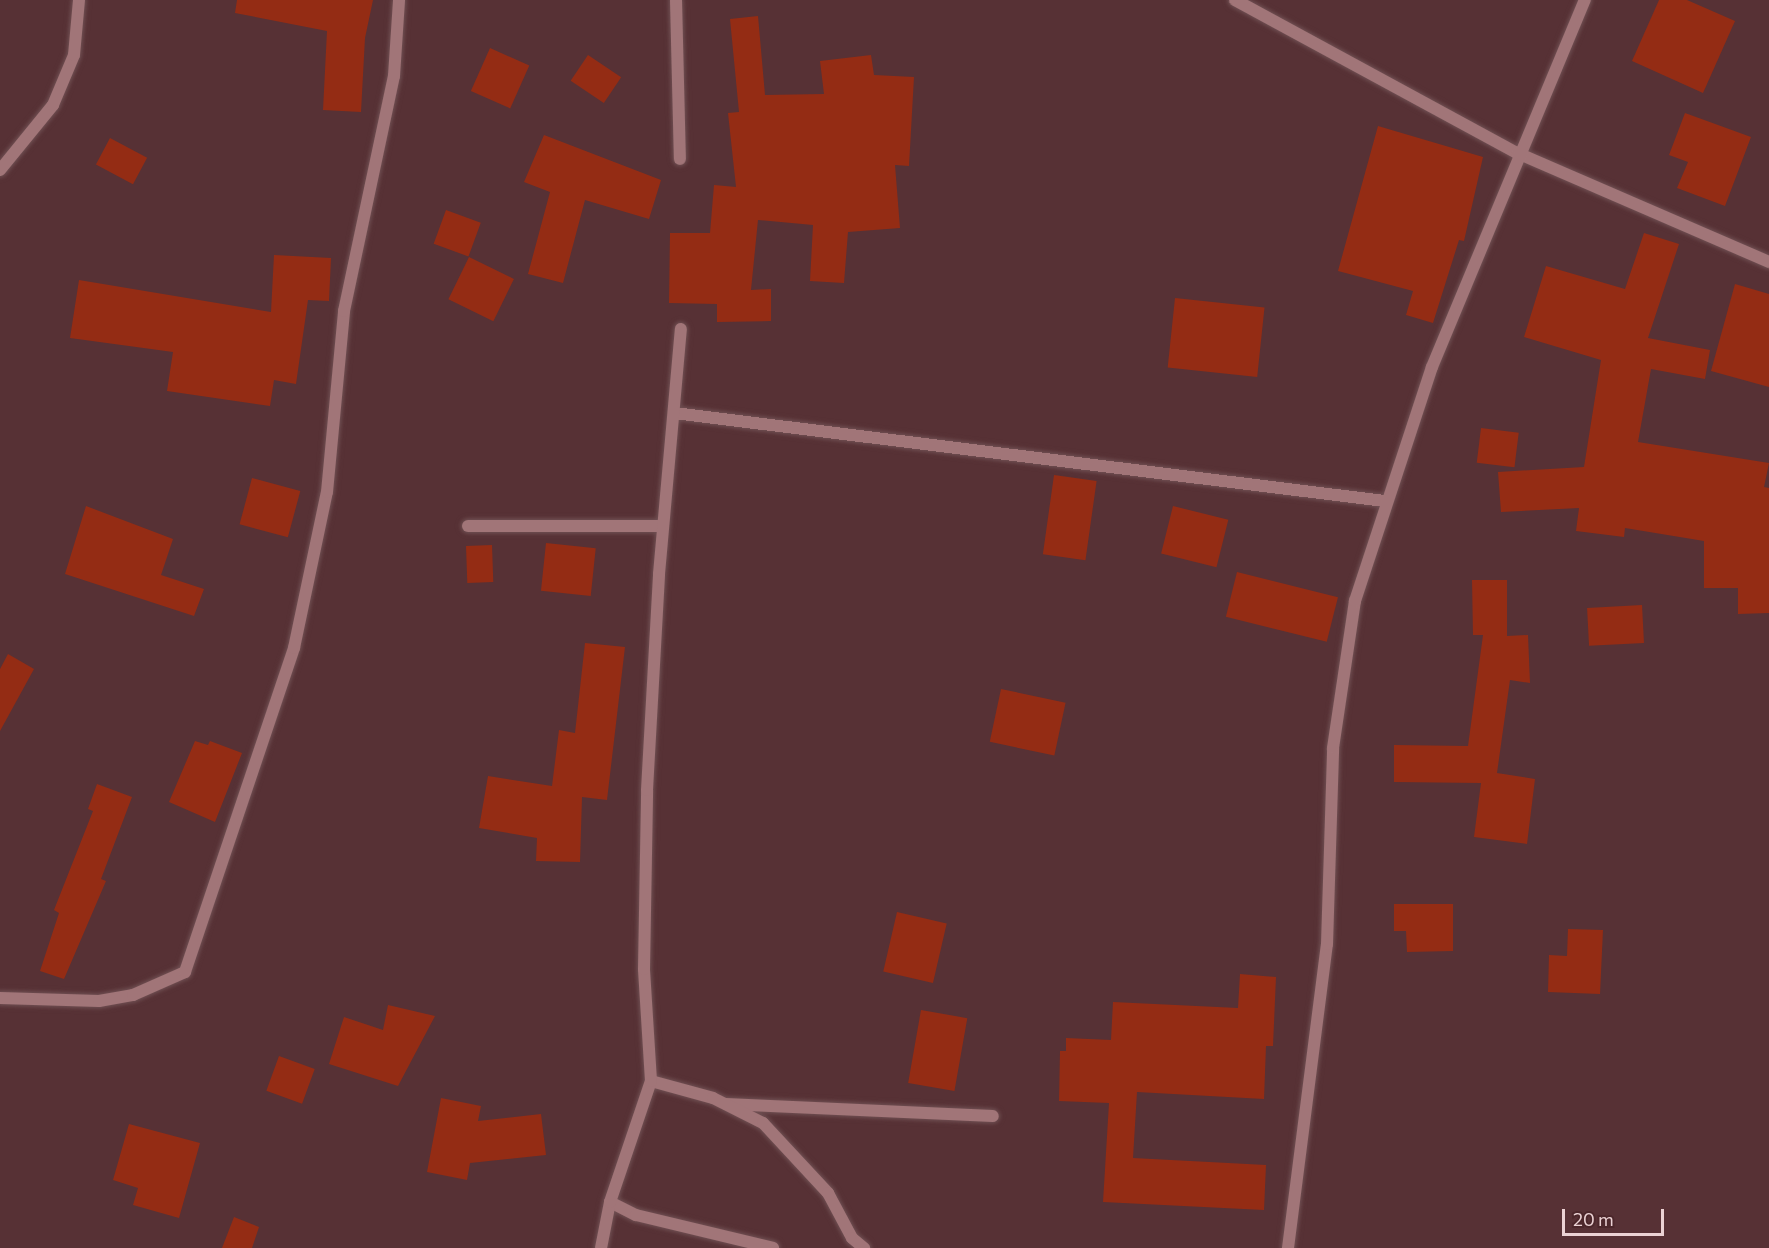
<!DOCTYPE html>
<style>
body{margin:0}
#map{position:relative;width:1769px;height:1248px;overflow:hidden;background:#573135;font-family:Commissioner,sans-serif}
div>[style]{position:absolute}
.building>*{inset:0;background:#942c14;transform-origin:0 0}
.roads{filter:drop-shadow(0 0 2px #705053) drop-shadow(0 0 2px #705053)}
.service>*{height:12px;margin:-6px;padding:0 6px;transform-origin:6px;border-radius:6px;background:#a17578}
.minor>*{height:12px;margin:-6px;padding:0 6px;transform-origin:6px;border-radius:6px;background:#a17578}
span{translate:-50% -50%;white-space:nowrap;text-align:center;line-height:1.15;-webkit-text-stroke:6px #4c272b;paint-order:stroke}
.scale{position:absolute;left:1562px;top:1209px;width:102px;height:27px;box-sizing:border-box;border:3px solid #ebd2d4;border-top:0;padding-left:8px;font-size:18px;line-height:21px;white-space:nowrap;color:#ebd2d4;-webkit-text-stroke:4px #4c272b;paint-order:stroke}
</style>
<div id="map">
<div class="building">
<div style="clip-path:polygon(237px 0,373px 0,365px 38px,361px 112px,323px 110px,327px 31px,235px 13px)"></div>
<div style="clip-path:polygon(1659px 0,1687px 0,1735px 21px,1703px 93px,1632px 61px)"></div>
<div style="clip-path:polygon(758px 16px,765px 95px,824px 94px,820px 61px,871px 55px,874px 75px,914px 77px,909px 166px,895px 165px,900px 228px,848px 232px,844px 283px,810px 281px,813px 225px,758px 220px,751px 290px,771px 289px,771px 321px,717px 322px,717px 304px,669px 303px,670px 233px,710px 233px,714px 185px,736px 187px,728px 113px,739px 112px,730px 19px)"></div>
<div style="left:490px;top:48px;width:43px;height:47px;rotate:24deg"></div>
<div style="left:588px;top:55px;width:40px;height:31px;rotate:34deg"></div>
<div style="clip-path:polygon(1685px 113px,1751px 137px,1725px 206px,1677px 188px,1688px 162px,1669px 155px)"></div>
<div style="clip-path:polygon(1378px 126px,1483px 157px,1464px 241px,1459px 240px,1433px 323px,1406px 315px,1413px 291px,1338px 271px)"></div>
<div style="clip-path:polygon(544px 135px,661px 180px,649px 219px,585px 200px,563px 283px,528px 274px,550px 192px,524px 182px)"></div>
<div style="left:110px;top:138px;width:42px;height:30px;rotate:28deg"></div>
<div style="left:446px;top:210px;width:37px;height:36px;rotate:20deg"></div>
<div style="clip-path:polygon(1644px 233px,1679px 244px,1648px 338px,1710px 350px,1705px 379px,1651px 369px,1638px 442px,1769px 463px,1764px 487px,1769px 488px,1769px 613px,1738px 614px,1738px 588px,1704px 588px,1704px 541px,1625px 528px,1624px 537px,1576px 531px,1579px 508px,1501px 512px,1498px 472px,1584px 467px,1601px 360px,1524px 337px,1546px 266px,1625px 289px)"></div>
<div style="clip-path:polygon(274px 255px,331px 258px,329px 301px,308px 300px,296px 384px,274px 380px,270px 406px,167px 391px,173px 352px,70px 338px,79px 280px,271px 312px)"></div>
<div style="left:469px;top:257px;width:50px;height:47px;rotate:26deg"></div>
<div style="clip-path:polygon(1735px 284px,1769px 294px,1769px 387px,1711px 371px)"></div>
<div style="left:1175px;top:298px;width:90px;height:70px;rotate:6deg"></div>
<div style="left:1481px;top:428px;width:38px;height:35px;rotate:7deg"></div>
<div style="left:1054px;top:475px;width:43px;height:80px;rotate:8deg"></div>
<div style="left:252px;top:478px;width:50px;height:48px;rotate:15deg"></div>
<div style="clip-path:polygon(86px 506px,173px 539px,161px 575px,204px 589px,194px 616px,65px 574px)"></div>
<div style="left:1173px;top:506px;width:57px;height:49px;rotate:14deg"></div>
<div style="left:546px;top:543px;width:50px;height:48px;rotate:6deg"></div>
<div style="left:492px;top:545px;width:37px;height:26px;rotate:88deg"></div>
<div style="left:1237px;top:572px;width:104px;height:46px;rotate:14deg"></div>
<div style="clip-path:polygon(1472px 580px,1507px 580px,1507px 636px,1528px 635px,1530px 683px,1510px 680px,1497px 773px,1535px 779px,1527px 844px,1474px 837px,1481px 783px,1394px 782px,1394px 745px,1468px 746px,1483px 635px,1473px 635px)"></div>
<div style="left:1642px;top:605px;width:38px;height:55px;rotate:87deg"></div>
<div style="clip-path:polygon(585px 643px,625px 647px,607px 800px,582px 797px,580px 862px,536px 861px,537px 838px,479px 828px,488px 776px,552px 786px,559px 730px,575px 733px)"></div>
<div style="clip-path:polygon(8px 654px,34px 669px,0 731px,0 669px)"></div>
<div style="left:1001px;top:689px;width:66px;height:54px;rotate:12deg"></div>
<div style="clip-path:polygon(195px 741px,208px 745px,210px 741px,242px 753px,215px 822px,169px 802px)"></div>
<div style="clip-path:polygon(97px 784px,132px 797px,101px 879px,106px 881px,64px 979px,40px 971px,59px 913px,54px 910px,93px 811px,88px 809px)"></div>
<div style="clip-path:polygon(1394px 904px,1453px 904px,1453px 951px,1407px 952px,1406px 931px,1394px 931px)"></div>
<div style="left:897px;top:912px;width:51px;height:61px;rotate:13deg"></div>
<div style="clip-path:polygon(1568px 929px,1603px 930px,1600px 994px,1548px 992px,1549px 955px,1567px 956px)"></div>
<div style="clip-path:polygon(1240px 974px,1276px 977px,1273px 1046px,1266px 1046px,1264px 1099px,1137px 1092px,1133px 1158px,1266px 1165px,1264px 1210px,1103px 1202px,1109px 1103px,1059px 1101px,1060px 1051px,1066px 1051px,1066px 1038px,1111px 1040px,1113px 1002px,1238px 1008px)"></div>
<div style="clip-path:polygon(388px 1005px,435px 1016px,398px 1086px,329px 1064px,344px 1017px,383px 1030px)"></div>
<div style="left:921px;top:1010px;width:47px;height:74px;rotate:10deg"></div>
<div style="left:279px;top:1056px;width:38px;height:37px;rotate:20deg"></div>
<div style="clip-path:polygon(441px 1098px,481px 1106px,478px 1121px,541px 1114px,546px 1155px,470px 1163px,467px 1180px,427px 1172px)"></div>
<div style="clip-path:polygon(129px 1124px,200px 1143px,179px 1218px,133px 1205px,138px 1188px,113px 1180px)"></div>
<div style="clip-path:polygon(234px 1217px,259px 1227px,252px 1248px,222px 1248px)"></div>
</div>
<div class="roads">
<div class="service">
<div style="left:726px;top:1104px;width:267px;rotate:2.6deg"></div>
</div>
<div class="minor">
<div style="left:676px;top:0;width:159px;rotate:88.6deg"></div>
<div style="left:1235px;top:0;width:321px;rotate:28.5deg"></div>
<div style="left:1517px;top:153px;width:275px;rotate:23.4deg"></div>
<div style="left:0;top:170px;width:84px;rotate:-50.8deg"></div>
<div style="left:53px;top:105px;width:54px;rotate:-67.2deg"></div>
<div style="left:74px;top:55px;width:55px;rotate:-84.8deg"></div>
<div style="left:674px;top:413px;width:716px;rotate:7.06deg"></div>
<div style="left:468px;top:526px;width:195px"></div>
<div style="left:0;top:998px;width:99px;rotate:1.7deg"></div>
<div style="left:99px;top:1001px;width:35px;rotate:-10deg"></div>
<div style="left:133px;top:995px;width:57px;rotate:-23.9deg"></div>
<div style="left:185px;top:972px;width:342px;rotate:-71.4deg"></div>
<div style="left:294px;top:648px;width:159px;rotate:-78.1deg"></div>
<div style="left:327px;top:492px;width:182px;rotate:-84.6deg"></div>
<div style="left:344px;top:311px;width:240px;rotate:-78deg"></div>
<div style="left:394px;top:76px;width:76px;rotate:-86.2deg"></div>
<div style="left:651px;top:1081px;width:64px;rotate:15.3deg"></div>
<div style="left:713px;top:1098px;width:56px;rotate:26.6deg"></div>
<div style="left:763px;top:1123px;width:96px;rotate:47.1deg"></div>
<div style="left:828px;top:1193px;width:51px;rotate:61.9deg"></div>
<div style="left:852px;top:1238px;width:16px;rotate:40deg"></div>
<div style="left:610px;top:1202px;width:29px;rotate:27deg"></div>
<div style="left:636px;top:1215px;width:141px;rotate:13.5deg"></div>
<div style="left:601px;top:1248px;width:47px;rotate:-78.9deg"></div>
<div style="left:610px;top:1202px;width:128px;rotate:-71.3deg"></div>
<div style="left:651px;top:1081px;width:112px;rotate:-93.6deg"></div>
<div style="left:644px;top:969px;width:179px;rotate:-89deg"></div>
<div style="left:647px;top:790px;width:216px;rotate:-86.8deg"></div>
<div style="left:659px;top:574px;width:246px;rotate:-84.9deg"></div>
<div style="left:1288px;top:1248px;width:306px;rotate:-82.7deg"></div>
<div style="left:1327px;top:944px;width:196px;rotate:-88.2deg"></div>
<div style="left:1333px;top:748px;width:149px;rotate:-81.5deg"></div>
<div style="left:1355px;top:601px;width:246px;rotate:-71.8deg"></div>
<div style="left:1432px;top:367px;width:398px;rotate:-67.4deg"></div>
</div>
</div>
<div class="scale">20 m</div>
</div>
